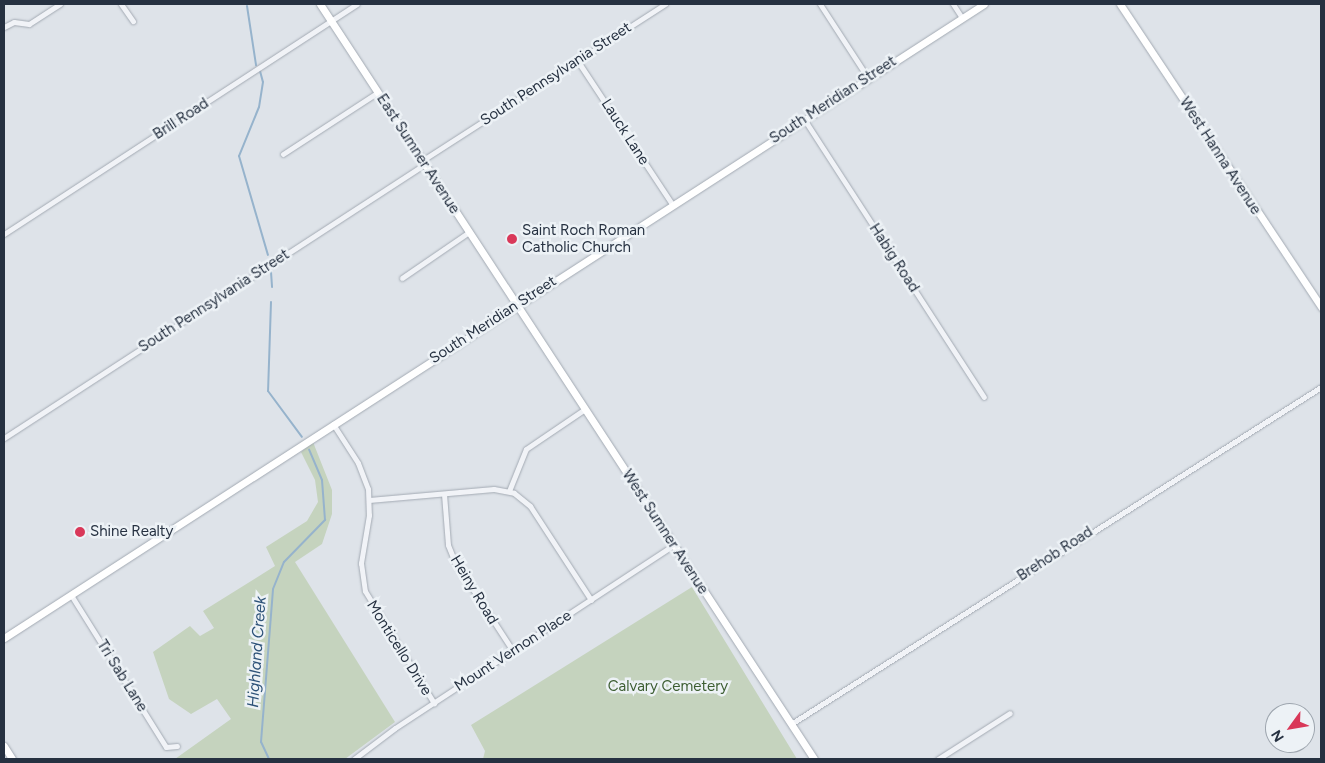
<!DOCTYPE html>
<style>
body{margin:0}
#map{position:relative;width:1325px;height:763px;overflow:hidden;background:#dee3e9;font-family:Figtree,sans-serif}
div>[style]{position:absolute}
.green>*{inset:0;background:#c5d3be}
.stream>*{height:2px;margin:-1px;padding:0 1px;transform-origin:1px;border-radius:1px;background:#96b3cc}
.roads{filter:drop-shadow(0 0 1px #a3aab3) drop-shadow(0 0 1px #a3aab3)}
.street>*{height:5px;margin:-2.5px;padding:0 2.5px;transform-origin:2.5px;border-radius:2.5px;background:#f1f3f7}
.secondary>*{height:7px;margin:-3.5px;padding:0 3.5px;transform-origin:3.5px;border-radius:3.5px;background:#fff}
.dots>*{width:14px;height:14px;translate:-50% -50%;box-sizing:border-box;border:2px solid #edf2f6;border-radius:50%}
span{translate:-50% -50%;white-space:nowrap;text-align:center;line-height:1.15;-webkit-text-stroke:5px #edf2f6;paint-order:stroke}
.street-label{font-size:15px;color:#263141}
.poi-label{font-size:15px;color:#263141}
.left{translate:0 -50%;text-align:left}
.park-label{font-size:15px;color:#3d5e32}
.water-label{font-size:16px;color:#2d5278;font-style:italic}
.frame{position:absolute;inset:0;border:5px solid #263141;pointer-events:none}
.north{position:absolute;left:1265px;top:703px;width:50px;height:50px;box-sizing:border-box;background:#edf2f6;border:1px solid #9da5ae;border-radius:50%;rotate:238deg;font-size:14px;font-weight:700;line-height:20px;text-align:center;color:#263141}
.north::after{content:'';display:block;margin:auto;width:18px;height:22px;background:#d93859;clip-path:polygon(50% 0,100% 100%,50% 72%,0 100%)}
</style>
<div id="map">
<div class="green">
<div style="clip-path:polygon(313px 442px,332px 490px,332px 514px,322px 544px,295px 562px,395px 722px,345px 759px,175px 759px,231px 719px,217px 699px,191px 714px,169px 699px,153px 652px,190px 626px,200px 636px,214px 628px,203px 611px,275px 566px,266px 547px,307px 521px,318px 502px,315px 480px,301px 452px)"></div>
<div style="clip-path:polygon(692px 587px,797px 759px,483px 759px,485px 751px,471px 725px)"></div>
</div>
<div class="stream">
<div style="left:247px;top:6px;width:60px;rotate:81.3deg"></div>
<div style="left:260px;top:71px;width:11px;rotate:75deg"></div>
<div style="left:263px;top:82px;width:25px;rotate:99deg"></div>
<div style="left:259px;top:107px;width:53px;rotate:112.2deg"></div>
<div style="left:239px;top:156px;width:103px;rotate:73.7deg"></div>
<div style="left:271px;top:272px;width:15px;rotate:86deg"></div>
<div style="left:271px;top:302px;width:89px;rotate:91.9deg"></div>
<div style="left:268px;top:391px;width:57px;rotate:53.5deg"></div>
<div style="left:269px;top:759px;width:19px;rotate:-115deg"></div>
<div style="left:261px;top:742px;width:153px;rotate:-85.5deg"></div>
<div style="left:273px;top:589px;width:29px;rotate:-68deg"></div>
<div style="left:284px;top:562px;width:59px;rotate:-45.7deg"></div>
<div style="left:325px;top:520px;width:40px;rotate:-94.3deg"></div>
<div style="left:322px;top:480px;width:33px;rotate:-113deg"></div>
</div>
<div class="roads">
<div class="street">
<div style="left:121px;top:4px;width:21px;rotate:55deg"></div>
<div style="left:820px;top:4px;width:88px;rotate:57deg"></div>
<div style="left:953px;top:4px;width:17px;rotate:57deg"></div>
<div style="left:4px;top:27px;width:11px;rotate:-27deg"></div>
<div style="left:14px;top:22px;width:15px;rotate:8deg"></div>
<div style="left:29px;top:24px;width:37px;rotate:-33deg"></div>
<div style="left:577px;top:60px;width:173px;rotate:56.6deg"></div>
<div style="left:804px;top:119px;width:331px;rotate:57.1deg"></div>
<div style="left:283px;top:154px;width:113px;rotate:-33.1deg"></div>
<div style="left:423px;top:160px;width:288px;rotate:-32.8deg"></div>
<div style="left:4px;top:234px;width:421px;rotate:-33.1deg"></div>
<div style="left:402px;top:278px;width:81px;rotate:-34.5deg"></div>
<div style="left:333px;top:424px;width:46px;rotate:57.3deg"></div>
<div style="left:358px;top:463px;width:28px;rotate:69deg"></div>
<div style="left:368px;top:489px;width:26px;rotate:88deg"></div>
<div style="left:369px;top:515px;width:49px;rotate:99.5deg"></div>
<div style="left:361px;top:563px;width:28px;rotate:82deg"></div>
<div style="left:365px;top:591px;width:132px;rotate:58.4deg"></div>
<div style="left:4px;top:438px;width:502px;rotate:-33.06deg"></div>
<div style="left:509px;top:491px;width:45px;rotate:-68deg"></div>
<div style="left:526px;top:449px;width:71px;rotate:-34.1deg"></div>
<div style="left:444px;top:494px;width:51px;rotate:85.5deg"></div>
<div style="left:448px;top:545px;width:18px;rotate:68deg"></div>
<div style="left:455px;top:562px;width:106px;rotate:56.9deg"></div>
<div style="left:369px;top:500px;width:125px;rotate:-5deg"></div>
<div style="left:494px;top:489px;width:20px;rotate:11deg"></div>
<div style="left:514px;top:493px;width:21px;rotate:39deg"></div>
<div style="left:530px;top:506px;width:112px;rotate:57deg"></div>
<div style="left:71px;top:595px;width:179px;rotate:58deg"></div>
<div style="left:166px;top:747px;width:11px;rotate:-5deg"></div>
<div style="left:791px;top:724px;width:628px;rotate:-32.45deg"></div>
<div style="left:354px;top:759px;width:51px;rotate:-37.1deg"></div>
<div style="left:395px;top:728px;width:334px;rotate:-33.3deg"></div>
<div style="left:938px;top:759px;width:85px;rotate:-32.6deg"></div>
</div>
<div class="secondary">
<div style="left:320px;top:4px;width:902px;rotate:56.8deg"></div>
<div style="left:1120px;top:4px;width:364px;rotate:56.4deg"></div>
<div style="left:4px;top:638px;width:1167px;rotate:-32.9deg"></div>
<div style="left:4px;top:746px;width:15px;rotate:58deg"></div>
</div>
</div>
<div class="dots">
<div style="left:512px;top:239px;background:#d93859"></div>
<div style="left:80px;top:532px;background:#d93859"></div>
</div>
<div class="street-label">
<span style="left:556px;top:74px;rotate:-33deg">South Pennsylvania Street</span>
<span style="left:833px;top:100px;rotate:-33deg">South Meridian Street</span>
<span style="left:181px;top:119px;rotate:-33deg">Brill Road</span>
<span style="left:625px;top:132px;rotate:57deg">Lauck Lane</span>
<span style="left:418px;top:154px;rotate:57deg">East Sumner Avenue</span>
<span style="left:1220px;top:156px;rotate:57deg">West Hanna Avenue</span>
<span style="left:894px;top:258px;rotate:57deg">Habig Road</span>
<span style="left:214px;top:301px;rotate:-33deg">South Pennsylvania Street</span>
<span style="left:493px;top:320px;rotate:-33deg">South Meridian Street</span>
<span style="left:665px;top:532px;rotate:57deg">West Sumner Avenue</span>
<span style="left:1055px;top:554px;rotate:-33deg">Brehob Road</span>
<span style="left:474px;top:590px;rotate:59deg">Heiny Road</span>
<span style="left:399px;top:648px;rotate:58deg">Monticello Drive</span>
<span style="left:513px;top:651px;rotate:-33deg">Mount Vernon Place</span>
<span style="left:122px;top:676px;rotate:58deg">Tri Sab Lane</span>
</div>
<div class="poi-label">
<span class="left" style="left:522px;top:239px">Saint Roch Roman<br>Catholic Church</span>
<span class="left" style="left:90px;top:532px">Shine Realty</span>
</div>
<div class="park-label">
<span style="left:668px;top:687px">Calvary Cemetery</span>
</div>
<div class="water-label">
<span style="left:257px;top:652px;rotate:-86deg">Highland Creek</span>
</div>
<div class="frame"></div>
<div class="north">N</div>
</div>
